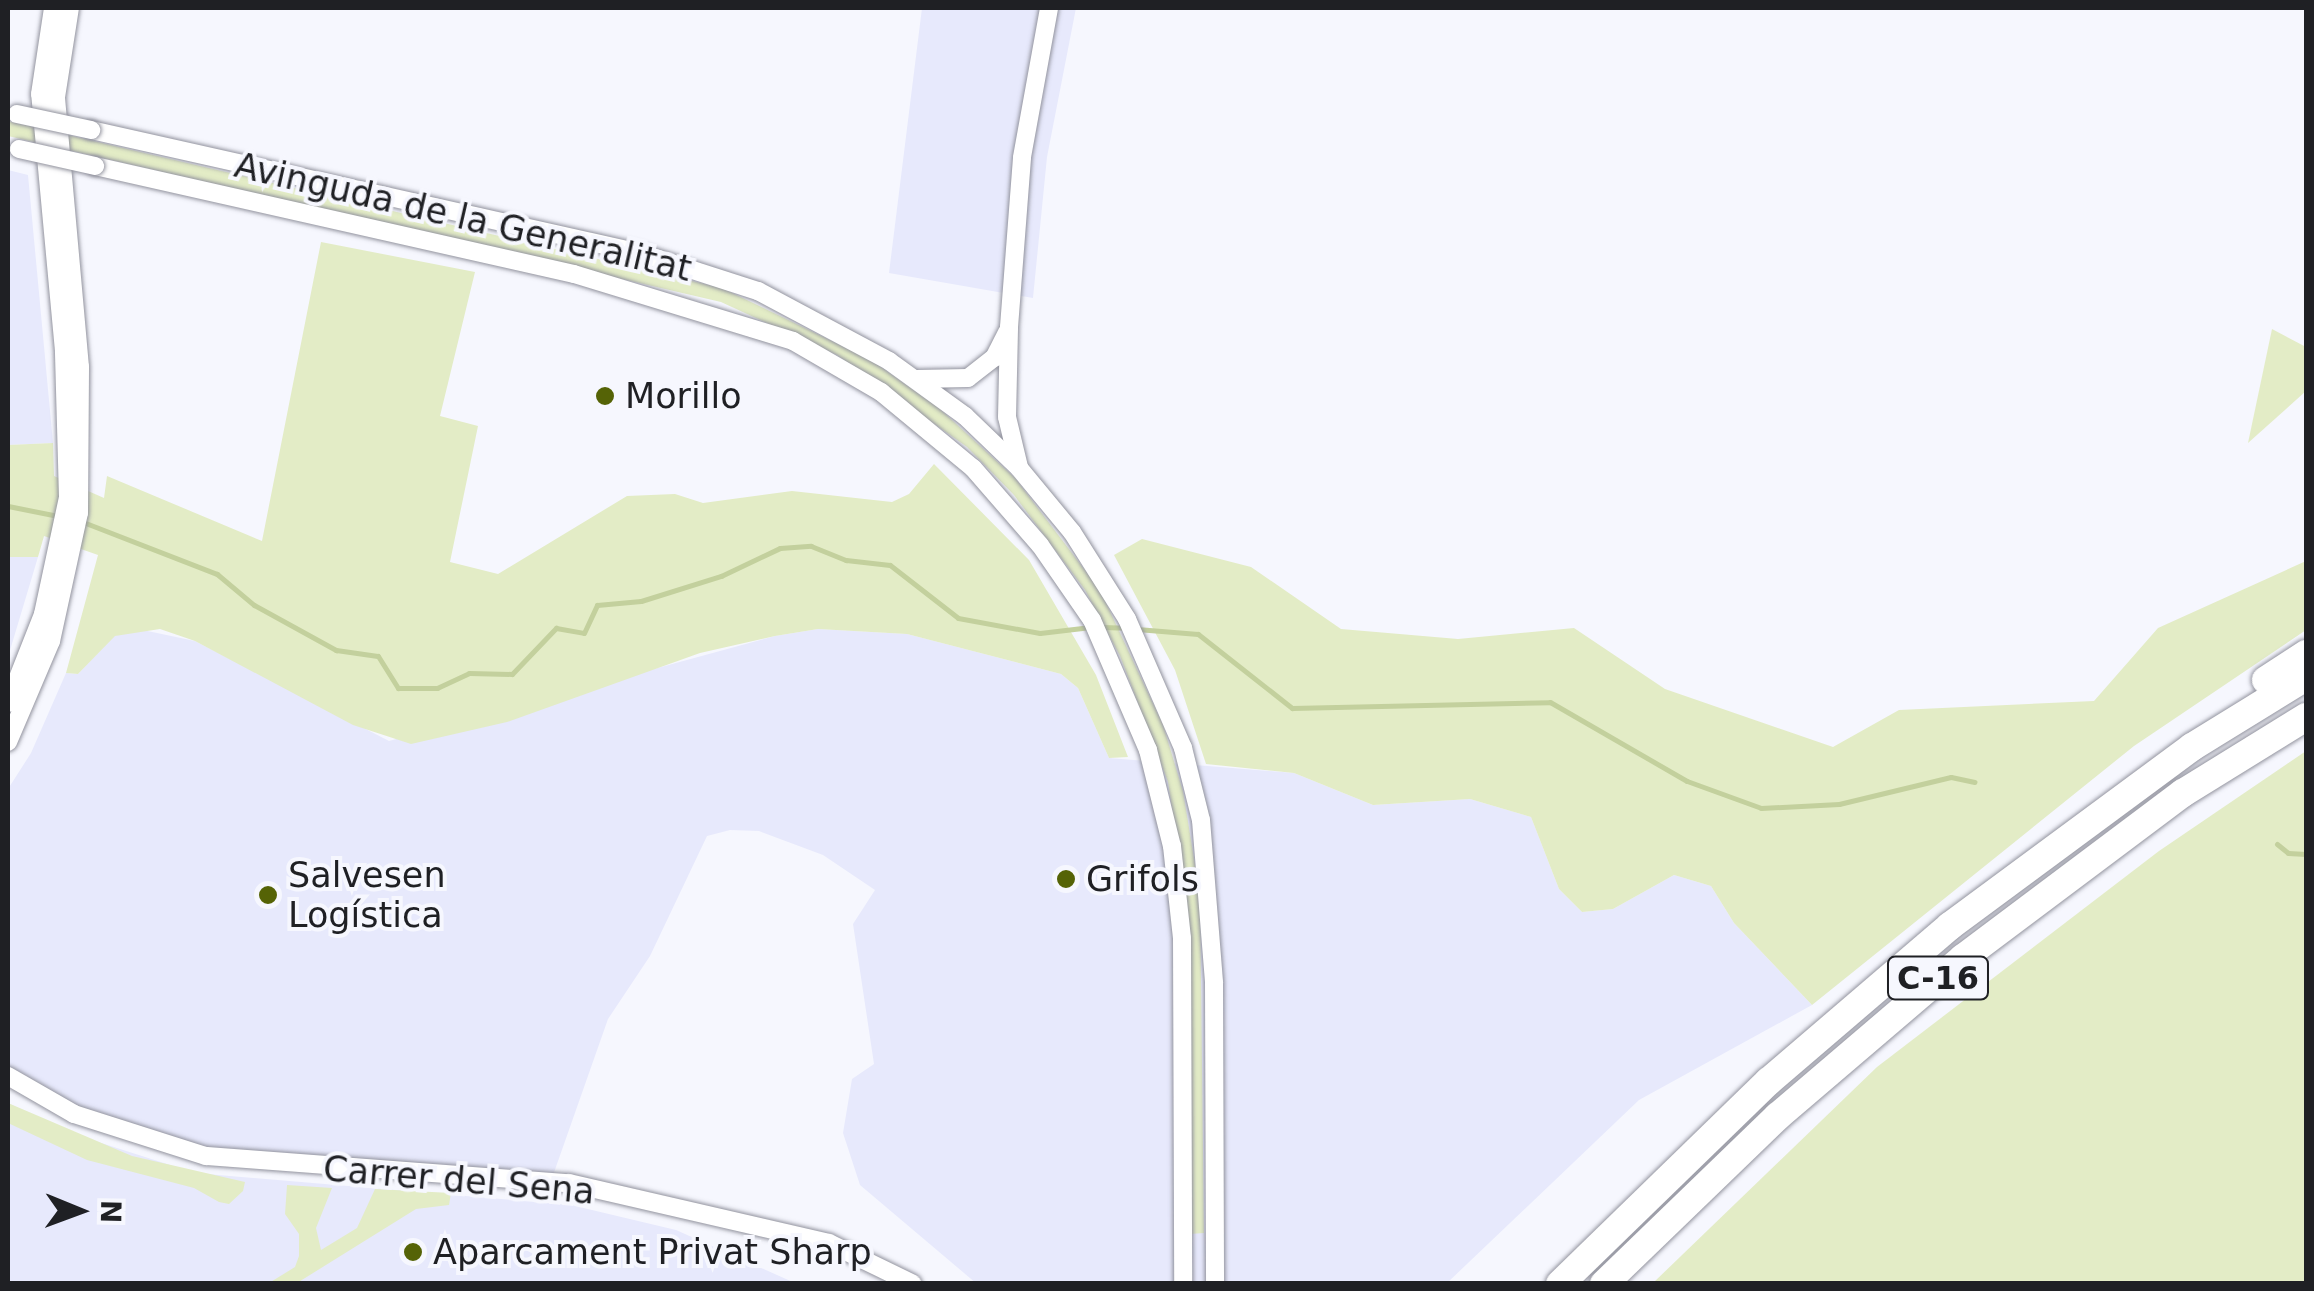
<!DOCTYPE html>
<meta charset="utf-8">
<style>
body{margin:0}
#map{position:relative;width:2314px;height:1291px;overflow:hidden;background:#f6f7fe;font-family:"DejaVu Sans",sans-serif}
div>[style]{position:absolute}
.built>*{inset:0;background:#e7e9fc}
.green>*{inset:0;background:#e3ecc6}
.stream>*{height:5px;margin:-2.5px;padding:0 2.5px;transform-origin:2.5px;border-radius:2.5px;background:#c3d09d}
.roads{filter:drop-shadow(0 0 2px #92939e) drop-shadow(0 0 2px #92939e)}
.minor>*{height:18px;margin:-9px;padding:0 9px;transform-origin:9px;border-radius:9px;background:#fff}
.highway>*{height:28px;margin:-14px;padding:0 14px;transform-origin:14px;border-radius:14px;background:#fff}
.bridges{filter:drop-shadow(0 0 2px #92939e) drop-shadow(0 0 2px #92939e)}
.minor-bridge>*{height:18px;margin:-9px;padding:0 9px;transform-origin:9px;border-radius:9px;background:#fff}
.dots>*{width:28px;height:28px;translate:-50% -50%;box-sizing:border-box;border:5px solid #f6f7fe;border-radius:50%}
span{translate:-50% -50%;white-space:nowrap;text-align:center;line-height:1.15;-webkit-text-stroke:8px #f6f7fe;paint-order:stroke}
.shield-label span{padding:2px 8px;background:#f6f7fe;border:2px solid;border-radius:8px;-webkit-text-stroke-width:0}
.shield-label{font-size:32px;color:#1f2024;font-weight:700}
.street-label{font-size:35px;color:#1f2024}
.poi-label{font-size:35px;color:#1f2024}
.left{translate:0 -50%;text-align:left}
.frame{position:absolute;inset:0;border:10px solid #1f2024;pointer-events:none}
.north{position:absolute;left:30px;top:1161px;width:100px;height:100px;-webkit-text-stroke:8px #f6f7fe;paint-order:stroke;rotate:91deg;font-size:28px;font-weight:700;line-height:40px;text-align:center;color:#1f2024}
.north::after{content:'';display:block;margin:auto;width:35px;height:45px;background:#1f2024;clip-path:polygon(50% 0,100% 100%,50% 72%,0 100%)}
</style>
<div id="map">
<div class="built">
<div style="clip-path:polygon(922px 8px,1076px 8px,1047px 157px,1033px 298px,889px 273px)"></div>
<div style="clip-path:polygon(8px 170px,28px 175px,53px 443px,8px 445px)"></div>
<div style="clip-path:polygon(8px 557px,38px 557px,8px 657px)"></div>
<div style="clip-path:polygon(138px 629px,195px 641px,389px 741px,775px 636px,818px 629px,907px 634px,1061px 674px,1078px 688px,1109px 758px,1294px 773px,1373px 805px,1470px 799px,1531px 817px,1559px 889px,1582px 912px,1613px 909px,1674px 875px,1711px 886px,1734px 923px,1812px 1005px,1639px 1100px,1446px 1284px,977px 1284px,860px 1185px,843px 1133px,852px 1079px,874px 1064px,853px 924px,875px 890px,823px 855px,759px 831px,730px 830px,707px 836px,650px 956px,608px 1019px,551px 1181px,154px 1142px,8px 1076px,8px 789px,31px 753px,66px 673px,78px 674px,114px 636px)"></div>
<div style="clip-path:polygon(8px 1103px,70px 1133px,195px 1173px,571px 1205px,676px 1230px,795px 1283px,8px 1283px)"></div>
</div>
<div class="green">
<div style="clip-path:polygon(8px 121px,722px 288px,871px 360px,940px 409px,1015px 478px,1100px 590px,1163px 725px,1183px 791px,1200px 895px,1204px 1233px,1190px 1234px,1190px 933px,1168px 782px,1120px 656px,1085px 590px,1014px 495px,967px 447px,837px 355px,721px 302px,8px 136px)"></div>
<div style="clip-path:polygon(321px 242px,475px 272px,440px 416px,478px 426px,450px 562px,498px 574px,627px 496px,675px 494px,703px 503px,792px 491px,892px 502px,909px 494px,934px 464px,1029px 560px,1096px 675px,1128px 757px,1109px 758px,1078px 688px,1061px 674px,907px 634px,818px 629px,775px 636px,700px 653px,507px 722px,411px 744px,353px 725px,195px 641px,160px 629px,115px 636px,78px 674px,66px 673px,98px 555px,44px 536px,38px 557px,8px 557px,8px 445px,53px 443px,54px 476px,104px 498px,107px 476px,262px 541px)"></div>
<div style="clip-path:polygon(2272px 329px,2306px 347px,2306px 391px,2248px 443px)"></div>
<div style="clip-path:polygon(1142px 539px,1251px 567px,1341px 629px,1458px 639px,1574px 628px,1665px 689px,1833px 747px,1899px 710px,2094px 701px,2158px 628px,2306px 561px,2306px 630px,2134px 746px,1812px 1005px,1734px 923px,1711px 886px,1674px 875px,1613px 909px,1582px 912px,1559px 889px,1531px 817px,1470px 799px,1373px 805px,1294px 773px,1206px 764px,1175px 670px,1114px 555px)"></div>
<div style="clip-path:polygon(2306px 751px,2306px 1283px,1653px 1283px,1877px 1067px,2159px 851px)"></div>
<div style="clip-path:polygon(8px 1103px,132px 1156px,245px 1182px,243px 1191px,229px 1204px,219px 1202px,194px 1188px,87px 1160px,8px 1123px)"></div>
<div style="clip-path:polygon(287px 1185px,332px 1188px,316px 1228px,321px 1250px,357px 1228px,375px 1189px,451px 1193px,449px 1205px,416px 1209px,297px 1283px,269px 1283px,295px 1267px,299px 1256px,299px 1234px,285px 1214px)"></div>
</div>
<div class="stream">
<div style="left:8px;top:506px;width:51px;rotate:11.3deg"></div>
<div style="left:83px;top:522px;width:144px;rotate:21.2deg"></div>
<div style="left:217px;top:574px;width:48px;rotate:40deg"></div>
<div style="left:254px;top:605px;width:94px;rotate:28.8deg"></div>
<div style="left:336px;top:650px;width:42px;rotate:8.1deg"></div>
<div style="left:378px;top:656px;width:38px;rotate:58deg"></div>
<div style="left:398px;top:688px;width:39px"></div>
<div style="left:437px;top:688px;width:35px;rotate:-25deg"></div>
<div style="left:469px;top:673px;width:43px;rotate:1.3deg"></div>
<div style="left:512px;top:674px;width:64px;rotate:-46.3deg"></div>
<div style="left:556px;top:628px;width:28px;rotate:10deg"></div>
<div style="left:584px;top:633px;width:31px;rotate:-65deg"></div>
<div style="left:597px;top:605px;width:44px;rotate:-5.2deg"></div>
<div style="left:641px;top:601px;width:84px;rotate:-17.4deg"></div>
<div style="left:721px;top:576px;width:65px;rotate:-25.4deg"></div>
<div style="left:780px;top:548px;width:31px;rotate:-4deg"></div>
<div style="left:811px;top:546px;width:38px;rotate:22deg"></div>
<div style="left:846px;top:560px;width:44px;rotate:6.5deg"></div>
<div style="left:890px;top:565px;width:86px;rotate:37.9deg"></div>
<div style="left:958px;top:618px;width:83px;rotate:10.4deg"></div>
<div style="left:1040px;top:633px;width:51px;rotate:-6.7deg"></div>
<div style="left:1102px;top:627px;width:24px;rotate:2deg"></div>
<div style="left:1137px;top:629px;width:61px;rotate:4.7deg"></div>
<div style="left:1198px;top:634px;width:120px;rotate:38.2deg"></div>
<div style="left:1292px;top:708px;width:258px;rotate:-1.3deg"></div>
<div style="left:1550px;top:702px;width:158px;rotate:30deg"></div>
<div style="left:1687px;top:781px;width:79px;rotate:20deg"></div>
<div style="left:1761px;top:808px;width:78px;rotate:-2.9deg"></div>
<div style="left:1839px;top:804px;width:115px;rotate:-13.6deg"></div>
<div style="left:1951px;top:777px;width:24px;rotate:12deg"></div>
<div style="left:2277px;top:844px;width:14px;rotate:39deg"></div>
<div style="left:2288px;top:853px;width:18px;rotate:3deg"></div>
</div>
<div class="roads">
<div class="minor">
<div style="left:91px;top:130px;width:563px;rotate:12.63deg"></div>
<div style="left:640px;top:253px;width:124px;rotate:17.9deg"></div>
<div style="left:758px;top:291px;width:149px;rotate:28.1deg"></div>
<div style="left:889px;top:361px;width:94px;rotate:35.9deg"></div>
<div style="left:965px;top:416px;width:75px;rotate:43.9deg"></div>
<div style="left:1019px;top:468px;width:83px;rotate:50.4deg"></div>
<div style="left:1072px;top:532px;width:103px;rotate:57.7deg"></div>
<div style="left:1127px;top:619px;width:141px;rotate:66.5deg"></div>
<div style="left:1183px;top:748px;width:74px;rotate:76deg"></div>
<div style="left:1201px;top:820px;width:164px;rotate:85.4deg"></div>
<div style="left:1214px;top:983px;width:301px;rotate:89.8deg"></div>
<div style="left:95px;top:166px;width:491px;rotate:12.7deg"></div>
<div style="left:574px;top:274px;width:229px;rotate:17deg"></div>
<div style="left:793px;top:341px;width:102px;rotate:30.1deg"></div>
<div style="left:881px;top:392px;width:119px;rotate:39.6deg"></div>
<div style="left:973px;top:468px;width:102px;rotate:49deg"></div>
<div style="left:1040px;top:545px;width:91px;rotate:55.3deg"></div>
<div style="left:1092px;top:620px;width:142px;rotate:66.7deg"></div>
<div style="left:1148px;top:750px;width:99px;rotate:76deg"></div>
<div style="left:1172px;top:846px;width:93px;rotate:83.8deg"></div>
<div style="left:1182px;top:938px;width:346px;rotate:89.8deg"></div>
<div style="left:917px;top:379px;width:51px;rotate:-1.1deg"></div>
<div style="left:968px;top:378px;width:33px;rotate:-38deg"></div>
<div style="left:994px;top:358px;width:29px;rotate:-63deg"></div>
<div style="left:1019px;top:467px;width:51px;rotate:-103.5deg"></div>
<div style="left:1007px;top:417px;width:90px;rotate:-88.7deg"></div>
<div style="left:1009px;top:327px;width:170px;rotate:-85.6deg"></div>
<div style="left:1022px;top:157px;width:151px;rotate:-79.7deg"></div>
<div style="left:8px;top:703px;width:96px;rotate:-68.5deg"></div>
<div style="left:43px;top:614px;width:120px;rotate:-77.9deg"></div>
<div style="left:68px;top:497px;width:146px;rotate:-91.6deg"></div>
<div style="left:64px;top:351px;width:258px;rotate:-95.3deg"></div>
<div style="left:40px;top:94px;width:87px;rotate:-81.4deg"></div>
<div style="left:8px;top:742px;width:110px;rotate:-66.9deg"></div>
<div style="left:51px;top:641px;width:131px;rotate:-77.7deg"></div>
<div style="left:79px;top:513px;width:146px;rotate:-89.6deg"></div>
<div style="left:80px;top:367px;width:271px;rotate:-95.1deg"></div>
<div style="left:56px;top:97px;width:90px;rotate:-81.1deg"></div>
<div style="left:8px;top:1076px;width:76px;rotate:29.9deg"></div>
<div style="left:74px;top:1114px;width:139px;rotate:17.7deg"></div>
<div style="left:206px;top:1156px;width:364px;rotate:4.3deg"></div>
<div style="left:569px;top:1183px;width:267px;rotate:13deg"></div>
<div style="left:829px;top:1243px;width:93px;rotate:26deg"></div>
</div>
<div class="highway">
<div style="left:2266px;top:680px;width:48px;rotate:-33deg"></div>
<div style="left:1560px;top:1284px;width:291px;rotate:-44.2deg"></div>
<div style="left:1769px;top:1081px;width:238px;rotate:-40.6deg"></div>
<div style="left:1950px;top:926px;width:301px;rotate:-36.5deg"></div>
<div style="left:2192px;top:747px;width:134px;rotate:-31.6deg"></div>
<div style="left:1604px;top:1284px;width:242px;rotate:-44deg"></div>
<div style="left:1778px;top:1116px;width:243px;rotate:-40.5deg"></div>
<div style="left:1963px;top:958px;width:275px;rotate:-36.9deg"></div>
<div style="left:2183px;top:793px;width:145px;rotate:-31.7deg"></div>
</div>
</div>
<div class="bridges">
<div class="minor-bridge">
<div style="left:17px;top:114px;width:76px;rotate:12.2deg"></div>
<div style="left:19px;top:149px;width:78px;rotate:12.6deg"></div>
</div>
</div>
<div class="dots">
<div style="left:605px;top:396px;background:#556306"></div>
<div style="left:1066px;top:879px;background:#556306"></div>
<div style="left:268px;top:895px;background:#556306"></div>
<div style="left:413px;top:1252px;background:#556306"></div>
</div>
<div class="shield-label">
<span style="left:1938px;top:978px">C-16</span>
</div>
<div class="street-label">
<span style="left:463px;top:217px;rotate:13deg">Avinguda de la Generalitat</span>
<span style="left:459px;top:1180px;rotate:5deg">Carrer del Sena</span>
</div>
<div class="poi-label">
<span class="left" style="left:625px;top:396px">Morillo</span>
<span class="left" style="left:288px;top:895px">Salvesen<br>Logística</span>
<span class="left" style="left:1086px;top:879px">Grifols</span>
<span class="left" style="left:433px;top:1252px">Aparcament Privat Sharp</span>
</div>
<div class="frame"></div>
<div class="north">N</div>
</div>
